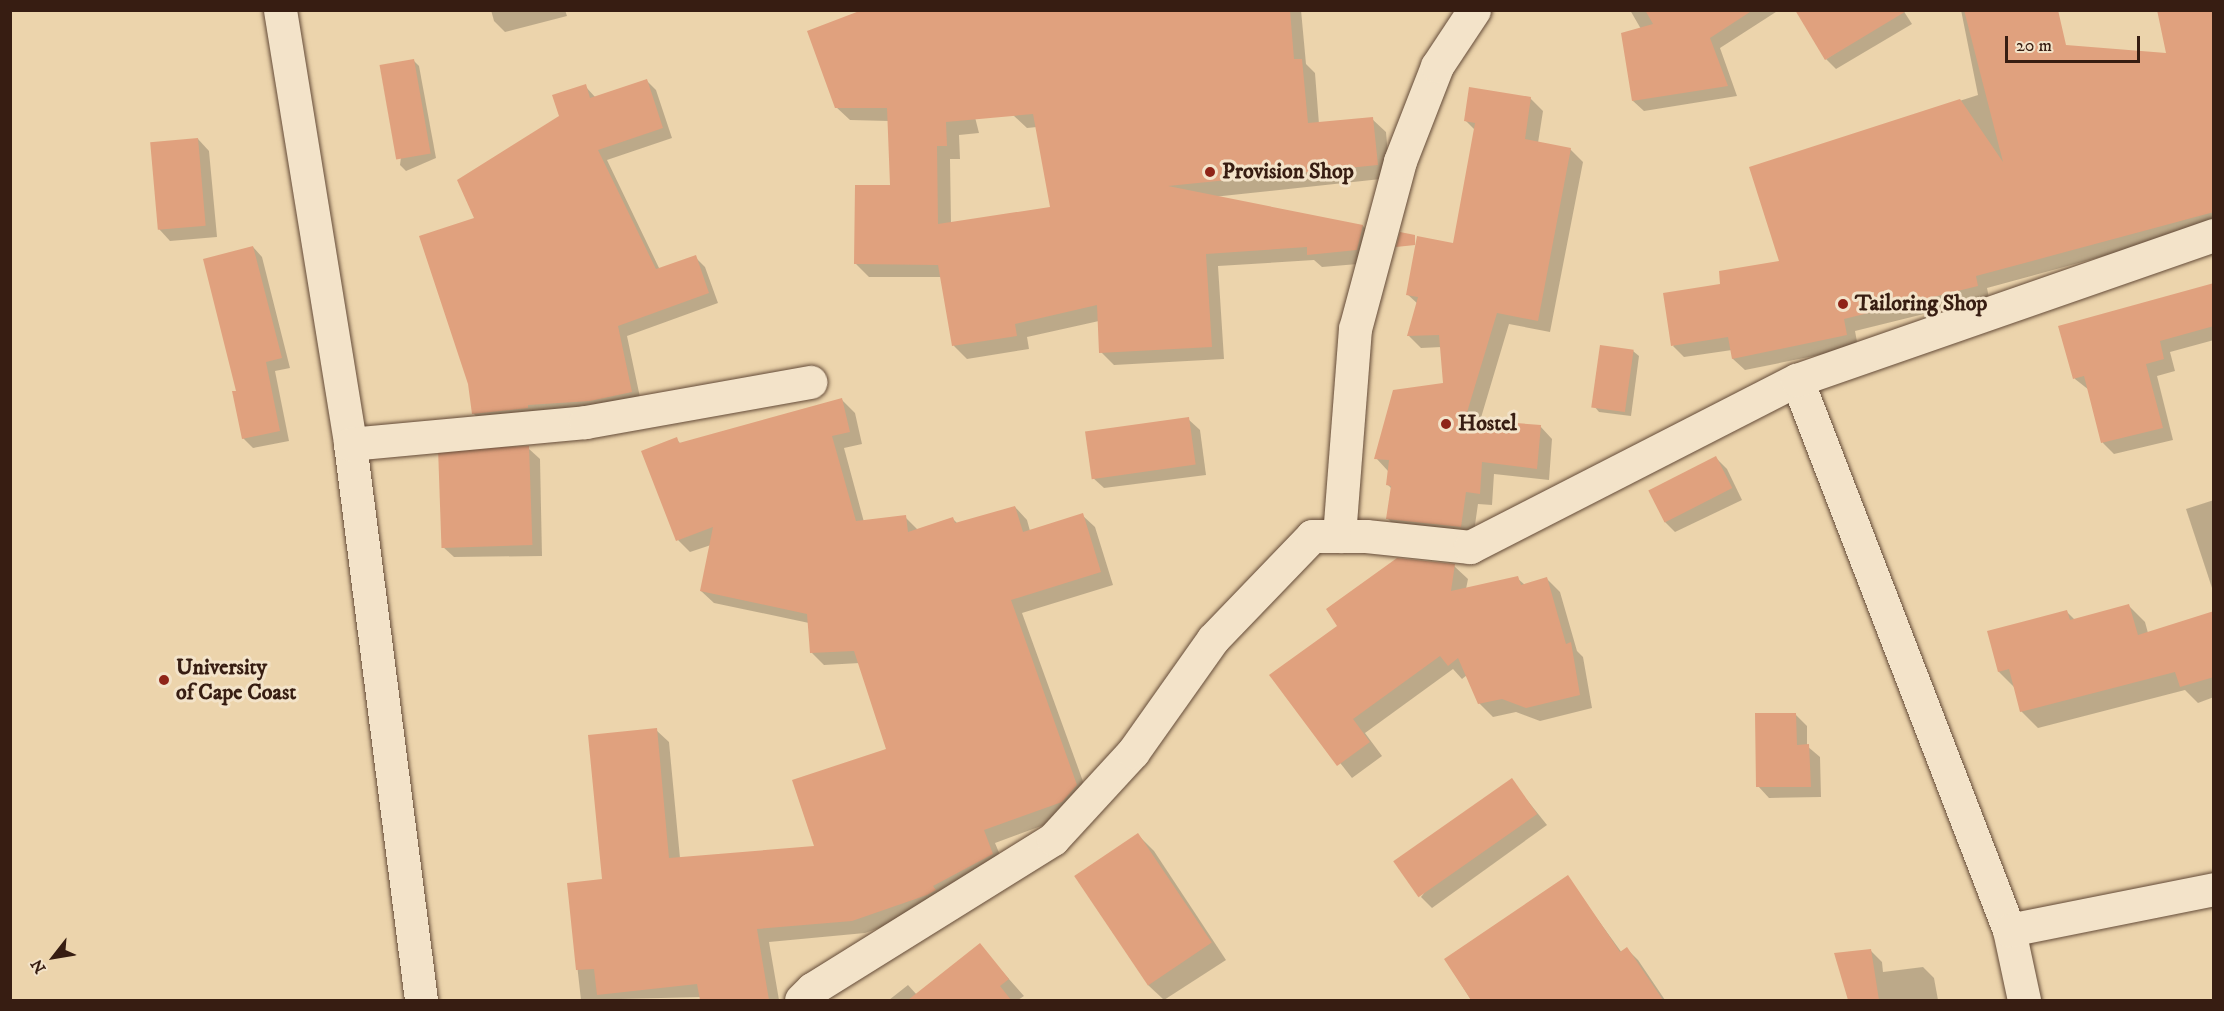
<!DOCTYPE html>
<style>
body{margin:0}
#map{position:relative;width:2224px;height:1011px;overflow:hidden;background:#ecd4ac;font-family:"IM FELL DW Pica",serif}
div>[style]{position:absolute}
.shadow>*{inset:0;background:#0003}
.building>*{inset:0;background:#e0a17e;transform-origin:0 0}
.roads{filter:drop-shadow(0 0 2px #644b38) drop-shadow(0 0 2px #644b38)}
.street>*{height:33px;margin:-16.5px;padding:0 16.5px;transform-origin:16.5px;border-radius:16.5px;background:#f3e3c9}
.dots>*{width:16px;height:16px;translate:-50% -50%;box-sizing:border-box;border:3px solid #f3e3c9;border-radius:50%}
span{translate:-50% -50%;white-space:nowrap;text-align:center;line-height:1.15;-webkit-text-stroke:6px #f3e3c9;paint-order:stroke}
.poi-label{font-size:22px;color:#371d12;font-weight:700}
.left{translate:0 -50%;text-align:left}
.frame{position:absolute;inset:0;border:12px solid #371d12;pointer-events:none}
.north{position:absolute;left:24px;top:927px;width:60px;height:60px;-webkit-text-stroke:4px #f3e3c9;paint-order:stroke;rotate:239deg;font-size:16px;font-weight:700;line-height:24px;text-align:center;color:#371d12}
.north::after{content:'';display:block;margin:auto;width:21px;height:27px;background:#371d12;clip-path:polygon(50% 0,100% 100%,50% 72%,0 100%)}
.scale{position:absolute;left:2005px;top:36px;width:135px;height:27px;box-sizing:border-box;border:3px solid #371d12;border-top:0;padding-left:8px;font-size:18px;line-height:21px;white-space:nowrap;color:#371d12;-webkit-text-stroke:4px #f3e3c9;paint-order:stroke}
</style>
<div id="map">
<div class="shadow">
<div style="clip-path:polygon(491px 10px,565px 10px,567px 16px,505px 32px,494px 21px)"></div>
<div style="clip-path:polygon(858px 10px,948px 10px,979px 133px,959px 135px,960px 159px,950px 159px,951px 224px,1051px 208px,1037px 127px,1027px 128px,1013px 115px,998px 10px,1301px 10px,1306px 64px,1315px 73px,1319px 124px,1372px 119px,1386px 132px,1390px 178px,1213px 197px,1363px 226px,1376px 240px,1370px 263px,1322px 267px,1314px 260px,1218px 266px,1224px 359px,1114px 365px,1101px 352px,1099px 321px,1027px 337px,1029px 349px,967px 359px,954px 346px,942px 277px,869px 277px,856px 264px,891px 186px,889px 121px,850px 120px,836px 107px)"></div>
<div style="clip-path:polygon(1630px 10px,1779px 10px,1720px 48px,1737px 96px,1644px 111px,1633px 101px,1641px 29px)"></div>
<div style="clip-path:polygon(1903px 10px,1912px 24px,1836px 69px,1826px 59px)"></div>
<div style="clip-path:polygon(1961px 10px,2031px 10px,2063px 71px,2168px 54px,2214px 10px,2214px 226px,1987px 288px,1989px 298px,1855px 331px,1858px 347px,1745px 370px,1733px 359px,1732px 350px,1684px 357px,1673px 346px,1722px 285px,1781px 263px,1751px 168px,1978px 95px)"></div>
<div style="clip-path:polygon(413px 60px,419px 66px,436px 158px,406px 171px,400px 165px)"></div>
<div style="clip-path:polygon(646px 80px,656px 90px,672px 138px,607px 160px,660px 270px,695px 257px,705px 267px,718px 303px,627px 336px,641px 402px,483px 423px,473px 413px,476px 218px,585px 86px,596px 98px)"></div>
<div style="clip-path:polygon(1530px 98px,1543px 111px,1538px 143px,1570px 149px,1583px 162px,1550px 332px,1509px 324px,1480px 421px,1540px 426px,1552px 439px,1549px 480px,1494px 474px,1492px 505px,1478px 504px,1473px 539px,1400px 531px,1388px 519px,1392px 489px,1388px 485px,1388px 471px,1376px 458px,1445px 384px,1442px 347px,1421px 348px,1409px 336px,1418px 304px,1407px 294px,1454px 244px,1475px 130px,1465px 120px)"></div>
<div style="clip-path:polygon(198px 139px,209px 151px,217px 237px,170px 241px,159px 229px)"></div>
<div style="clip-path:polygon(253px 247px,262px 257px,290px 368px,275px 371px,289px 441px,253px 448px,243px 438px,238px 392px)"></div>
<div style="clip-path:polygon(2214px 285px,2214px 340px,2170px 352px,2175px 371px,2157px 376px,2173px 440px,2114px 454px,2103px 443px,2089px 390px,2075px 379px,2060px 327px)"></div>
<div style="clip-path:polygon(1633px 351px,1639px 356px,1631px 416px,1599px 412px,1594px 406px)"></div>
<div style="clip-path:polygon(842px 400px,855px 413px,862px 444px,844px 448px,864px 522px,905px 517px,918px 530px,953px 519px,958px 524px,1015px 507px,1027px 520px,1030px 531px,1082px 515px,1095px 527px,1113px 585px,1022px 613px,1089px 798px,1074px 814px,995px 843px,1005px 867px,940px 907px,865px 933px,769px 942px,779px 1000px,702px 1000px,701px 997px,581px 1000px,568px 884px,603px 881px,656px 730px,669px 742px,680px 858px,816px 847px,887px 750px,860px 663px,824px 665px,812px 653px,809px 623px,714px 603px,701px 591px,711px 545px,690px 552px,678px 540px,676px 439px,681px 444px)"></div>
<div style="clip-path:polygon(1188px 419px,1200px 430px,1206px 475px,1104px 488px,1092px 477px)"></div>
<div style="clip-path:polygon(528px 448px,540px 459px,542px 556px,454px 557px,442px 546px)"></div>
<div style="clip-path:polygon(1716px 458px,1727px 469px,1742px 500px,1675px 532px,1664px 521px)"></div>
<div style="clip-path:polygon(2214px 500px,2214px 594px,2186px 509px)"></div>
<div style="clip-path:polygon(1454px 566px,1468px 579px,1466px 589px,1517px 578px,1525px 585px,1546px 578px,1560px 592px,1577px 651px,1583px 657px,1592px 708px,1540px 721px,1516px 712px,1493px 717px,1479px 703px,1467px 675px,1462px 679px,1453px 669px,1365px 733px,1382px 756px,1352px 778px,1271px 675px)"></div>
<div style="clip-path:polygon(2129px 606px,2145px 622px,2148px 633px,2214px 613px,2214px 697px,2198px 703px,2185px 690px,2038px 728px,2021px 711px,2015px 688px,1999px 672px,1989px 632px,2067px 612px,2075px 620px)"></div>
<div style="clip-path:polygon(1795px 714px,1807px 726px,1807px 746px,1820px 757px,1821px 797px,1769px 798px,1758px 786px)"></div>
<div style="clip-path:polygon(1511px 780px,1547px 825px,1432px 908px,1421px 897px)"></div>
<div style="clip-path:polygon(1138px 835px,1154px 851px,1226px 960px,1164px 1000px,1148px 985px)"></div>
<div style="clip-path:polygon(1567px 877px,1622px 953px,1627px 949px,1638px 960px,1665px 1000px,1471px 1000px,1446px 960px)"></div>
<div style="clip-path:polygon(979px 945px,1024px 996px,1018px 1000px,889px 1000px,908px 985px,917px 995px)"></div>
<div style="clip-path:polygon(1871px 951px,1882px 962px,1883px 972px,1923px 967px,1934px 978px,1938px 1000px,1850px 1000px,1836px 954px)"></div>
</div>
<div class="building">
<div style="clip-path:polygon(evenodd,862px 10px,1290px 10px,1294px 59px,1302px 59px,1308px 123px,1373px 117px,1378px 165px,1168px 186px,1363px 225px,1357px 250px,1307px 255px,1307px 247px,1206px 254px,1212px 347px,1099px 353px,1097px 305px,1015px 324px,1017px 336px,952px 346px,938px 265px,854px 264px,855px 185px,890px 185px,887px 108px,835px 108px,807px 31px,862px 10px,1033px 114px,1050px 207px,938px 224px,937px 146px,947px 146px,946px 122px,1033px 114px)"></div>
<div style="clip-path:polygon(1645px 10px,1753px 10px,1710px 38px,1728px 86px,1632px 101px,1621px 33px,1653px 24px)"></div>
<div style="clip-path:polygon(1795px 10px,1908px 10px,1825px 60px)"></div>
<div style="clip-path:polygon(1964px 10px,2058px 10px,2066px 45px,2166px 53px,2157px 10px,2214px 10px,2214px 212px,1976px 276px,1978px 286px,1844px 319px,1847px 335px,1732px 359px,1728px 337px,1671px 346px,1663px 293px,1720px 284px,1719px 271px,1779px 261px,1749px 167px,1960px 99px,2003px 162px)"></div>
<div style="left:414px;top:59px;width:96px;height:35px;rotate:80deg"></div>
<div style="clip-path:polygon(647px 79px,663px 128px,598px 150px,656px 269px,696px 255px,709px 293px,618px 326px,632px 392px,590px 401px,528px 405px,528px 408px,472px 414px,468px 384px,419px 236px,474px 218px,457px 180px,559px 116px,552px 95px,586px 84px,590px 98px)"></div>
<div style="clip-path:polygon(1469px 87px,1531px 97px,1525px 139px,1571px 148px,1538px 321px,1497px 313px,1465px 419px,1541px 425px,1537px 469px,1482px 462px,1480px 494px,1466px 492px,1461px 527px,1386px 519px,1391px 486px,1386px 485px,1389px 460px,1374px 459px,1393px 390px,1443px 383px,1439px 335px,1407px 336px,1418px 297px,1406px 295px,1417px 236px,1453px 243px,1475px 123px,1464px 121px)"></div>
<div style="left:198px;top:138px;width:88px;height:48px;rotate:85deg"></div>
<div style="clip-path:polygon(1400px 232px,1415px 235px,1415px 245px,1396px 247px)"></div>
<div style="clip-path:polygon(253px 246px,282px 358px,266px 362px,280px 431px,242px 439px,232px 391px,236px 391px,203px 259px)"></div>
<div style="clip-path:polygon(2214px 283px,2214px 326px,2160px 341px,2164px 359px,2146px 364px,2163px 428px,2101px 443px,2084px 376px,2073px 379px,2058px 326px)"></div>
<div style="left:1600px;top:345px;width:34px;height:63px;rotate:8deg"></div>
<div style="clip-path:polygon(842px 398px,850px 432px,832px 436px,856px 521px,906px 515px,908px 532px,953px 517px,955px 523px,1015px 506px,1023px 532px,1083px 513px,1101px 572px,1011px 600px,1077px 785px,1062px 802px,984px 830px,993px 854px,933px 886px,936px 890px,927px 895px,852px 921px,757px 929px,769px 1000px,700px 1000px,697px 984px,597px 995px,594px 969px,576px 970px,567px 883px,602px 879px,588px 735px,657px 728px,669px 858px,814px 846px,792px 780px,886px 749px,854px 651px,810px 653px,807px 614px,700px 591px,713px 527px,676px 541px,641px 451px,677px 437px,679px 443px)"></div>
<div style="left:1189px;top:417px;width:48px;height:105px;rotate:82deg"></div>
<div style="left:529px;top:446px;width:99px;height:91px;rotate:88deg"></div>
<div style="left:1716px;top:456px;width:36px;height:76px;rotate:63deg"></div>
<div style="clip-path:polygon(1397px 558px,1455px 564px,1451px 591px,1518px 576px,1521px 585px,1547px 577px,1566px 644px,1571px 642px,1580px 695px,1526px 708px,1502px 699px,1478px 704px,1458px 658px,1448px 666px,1440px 656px,1353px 719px,1370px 742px,1337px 766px,1269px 675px,1337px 626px,1326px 609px)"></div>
<div style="clip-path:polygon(2129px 604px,2138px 635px,2214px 611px,2214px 677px,2180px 687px,2175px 672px,2020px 712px,2009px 669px,1998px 672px,1987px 631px,2067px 610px,2070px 620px)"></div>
<div style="clip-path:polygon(1755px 713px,1796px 713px,1797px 745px,1809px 744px,1811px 787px,1756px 787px)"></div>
<div style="left:1512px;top:778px;width:44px;height:145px;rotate:55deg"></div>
<div style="left:1138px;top:833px;width:132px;height:77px;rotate:56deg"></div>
<div style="clip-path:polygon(1568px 875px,1620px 952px,1627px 947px,1663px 1000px,1471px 1000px,1444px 959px)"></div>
<div style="clip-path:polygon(980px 943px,1009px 979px,1000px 986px,1011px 1000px,908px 1000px)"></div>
<div style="clip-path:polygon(1871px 949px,1879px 1000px,1848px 1000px,1834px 953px)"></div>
</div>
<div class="roads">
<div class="street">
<div style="left:280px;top:10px;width:440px;rotate:80.8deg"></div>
<div style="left:350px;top:444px;width:561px;rotate:82.72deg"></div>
<div style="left:1797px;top:380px;width:589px;rotate:68.92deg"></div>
<div style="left:2009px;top:930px;width:72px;rotate:77.9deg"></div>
<div style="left:350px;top:444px;width:236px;rotate:-5.3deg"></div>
<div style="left:585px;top:422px;width:229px;rotate:-10.1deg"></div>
<div style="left:1339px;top:536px;width:208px;rotate:-85.6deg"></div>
<div style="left:1355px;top:329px;width:174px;rotate:-75deg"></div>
<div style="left:1400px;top:161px;width:102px;rotate:-68.7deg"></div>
<div style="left:1437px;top:66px;width:67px;rotate:-56.5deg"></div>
<div style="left:2009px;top:930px;width:209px;rotate:-11.3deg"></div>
<div style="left:801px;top:1000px;width:16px;rotate:-45deg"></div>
<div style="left:812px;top:989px;width:284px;rotate:-31.9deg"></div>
<div style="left:1053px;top:839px;width:118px;rotate:-47.4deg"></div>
<div style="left:1133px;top:752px;width:138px;rotate:-54.7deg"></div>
<div style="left:1213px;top:639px;width:143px;rotate:-46.1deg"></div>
<div style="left:1312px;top:536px;width:54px"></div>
<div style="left:1366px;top:536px;width:105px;rotate:6deg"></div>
<div style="left:1470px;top:547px;width:367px;rotate:-27.1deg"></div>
<div style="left:1797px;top:380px;width:441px;rotate:-19.2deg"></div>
</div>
</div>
<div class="dots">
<div style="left:1210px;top:172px;background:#8f2418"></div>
<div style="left:1843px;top:304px;background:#8f2418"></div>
<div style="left:1446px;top:424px;background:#8f2418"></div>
<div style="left:164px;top:680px;background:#8f2418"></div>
</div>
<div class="poi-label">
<span class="left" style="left:1222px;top:172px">Provision Shop</span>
<span class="left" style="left:1855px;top:304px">Tailoring Shop</span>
<span class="left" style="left:1458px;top:424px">Hostel</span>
<span class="left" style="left:176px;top:680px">University<br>of Cape Coast</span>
</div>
<div class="frame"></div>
<div class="north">N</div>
<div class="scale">20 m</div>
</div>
